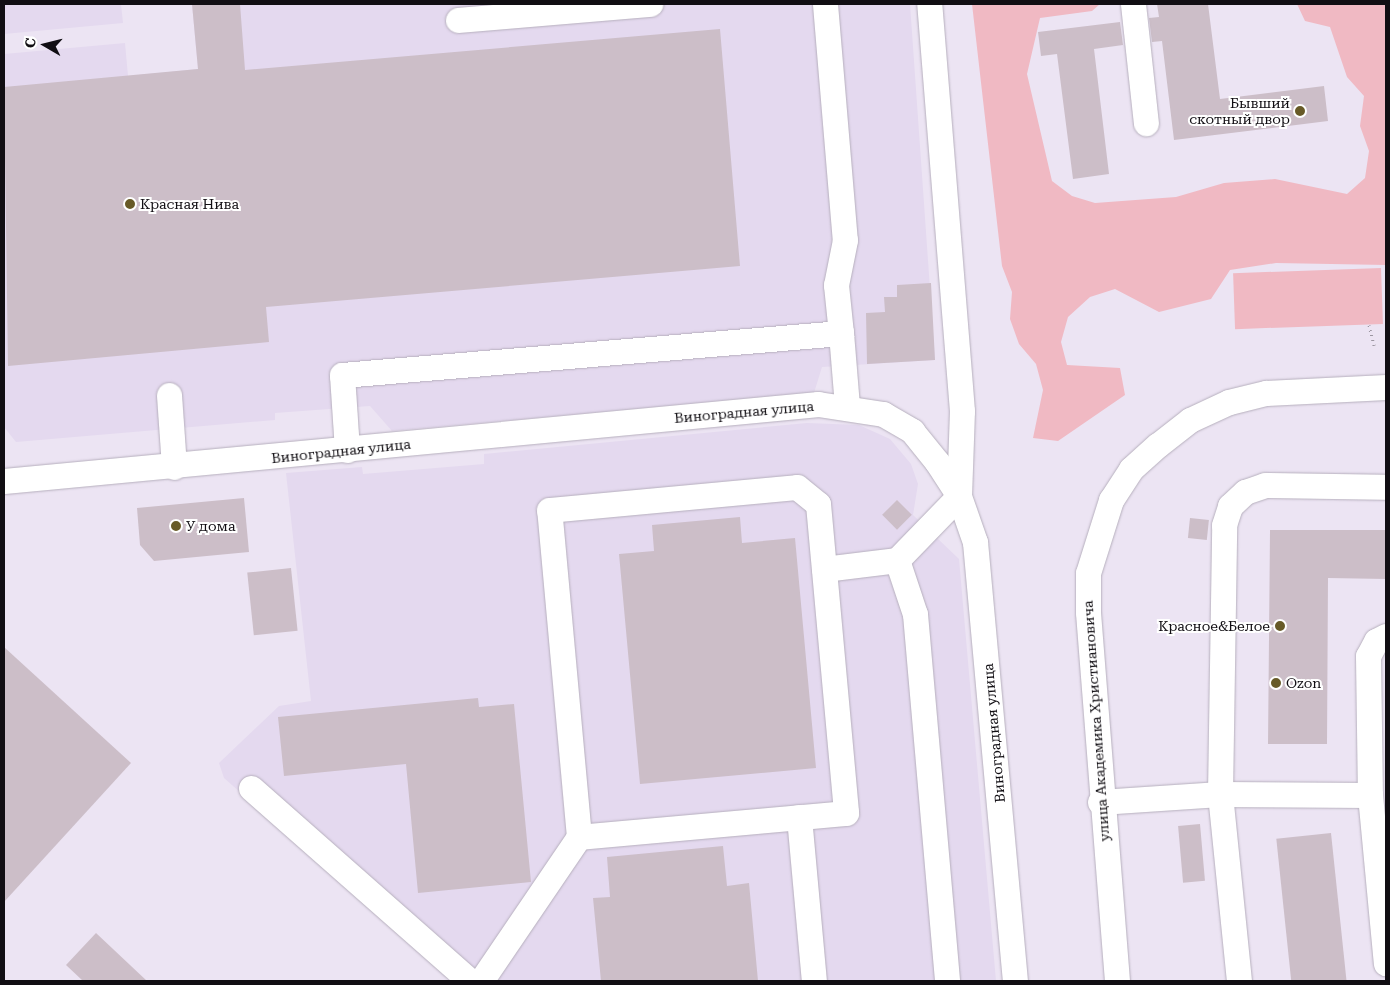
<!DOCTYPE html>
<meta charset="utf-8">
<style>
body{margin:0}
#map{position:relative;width:1390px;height:985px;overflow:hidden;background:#ece4f3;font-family:"Roboto Serif",serif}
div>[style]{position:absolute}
.built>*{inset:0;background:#e4d9ef}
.green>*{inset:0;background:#f0b9c3;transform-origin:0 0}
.building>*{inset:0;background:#ccbec8;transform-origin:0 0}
.path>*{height:3px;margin-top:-1.5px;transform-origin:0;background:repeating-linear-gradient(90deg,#9b95a0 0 1px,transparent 0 5px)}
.roads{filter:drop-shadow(0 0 1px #b6afbd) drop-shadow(0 0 1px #b6afbd)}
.minor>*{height:25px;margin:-12.5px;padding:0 12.5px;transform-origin:12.5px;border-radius:12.5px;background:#fff}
.dots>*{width:14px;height:14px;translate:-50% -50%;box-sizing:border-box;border:2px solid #fff;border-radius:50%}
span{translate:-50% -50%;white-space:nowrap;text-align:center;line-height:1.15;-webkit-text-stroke:4px #fff;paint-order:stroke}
.poi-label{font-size:14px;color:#110e13}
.right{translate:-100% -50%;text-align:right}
.left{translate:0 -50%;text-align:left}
.street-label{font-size:14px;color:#110e13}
.frame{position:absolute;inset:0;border:5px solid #110e13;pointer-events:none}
.north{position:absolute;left:20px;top:20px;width:50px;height:50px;-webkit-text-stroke:4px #fff;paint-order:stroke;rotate:278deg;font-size:14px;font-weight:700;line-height:20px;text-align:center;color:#110e13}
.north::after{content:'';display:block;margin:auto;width:18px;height:22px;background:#110e13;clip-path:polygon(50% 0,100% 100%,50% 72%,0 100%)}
</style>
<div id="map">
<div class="built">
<div style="clip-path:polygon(4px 4px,121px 4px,123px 23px,4px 34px)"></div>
<div style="clip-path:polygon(192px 4px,910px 4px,935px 360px,822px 367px,814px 393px,392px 431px,370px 406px,275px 413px,275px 420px,16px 442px,4px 427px,4px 54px,125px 43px,128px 76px,198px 69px)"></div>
<div style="clip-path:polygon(807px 423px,859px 425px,890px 439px,911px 464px,918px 484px,913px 515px,959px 559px,996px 981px,454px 981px,224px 778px,219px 763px,279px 706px,311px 701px,286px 473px,362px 467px,363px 474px,484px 464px,484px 454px)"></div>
</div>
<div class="green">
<div style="clip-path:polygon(972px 4px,1100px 4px,1092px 11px,1040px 18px,1027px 74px,1052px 181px,1072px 196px,1095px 203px,1176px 197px,1224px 183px,1275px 179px,1347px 194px,1365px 178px,1369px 151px,1360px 126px,1364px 96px,1347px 77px,1330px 27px,1305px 21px,1297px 4px,1386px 4px,1386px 265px,1276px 263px,1230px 270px,1211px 299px,1159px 312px,1115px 289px,1090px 297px,1068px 317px,1061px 342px,1067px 365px,1120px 368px,1125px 395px,1058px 441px,1033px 438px,1043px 390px,1036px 364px,1019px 344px,1010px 319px,1012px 292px,1002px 266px)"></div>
<div style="left:1381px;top:268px;width:56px;height:148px;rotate:88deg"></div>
</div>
<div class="building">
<div style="clip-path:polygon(192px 4px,240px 4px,245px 70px,720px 29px,740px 266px,266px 307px,269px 342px,8px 366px,4px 87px,198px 69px)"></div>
<div style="clip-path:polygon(1157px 4px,1208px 4px,1220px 99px,1324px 86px,1328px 121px,1174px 140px,1162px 41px,1152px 42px,1149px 18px,1159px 17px)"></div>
<div style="clip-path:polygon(1120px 22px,1123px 45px,1094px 49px,1109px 174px,1073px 179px,1057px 54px,1041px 56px,1038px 32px)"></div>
<div style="clip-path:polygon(931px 283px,935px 360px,867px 364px,866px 313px,885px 312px,884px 297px,897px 297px,897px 285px)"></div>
<div style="clip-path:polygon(244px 498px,249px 552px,154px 561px,140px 545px,137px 508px)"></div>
<div style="left:897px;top:500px;width:21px;height:21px;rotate:45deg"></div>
<div style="clip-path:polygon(740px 517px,742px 543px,795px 538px,816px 768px,640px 784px,619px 554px,654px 551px,652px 525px)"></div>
<div style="left:1190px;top:518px;width:19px;height:20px;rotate:6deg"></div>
<div style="clip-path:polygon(1270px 530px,1386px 530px,1386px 579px,1328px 578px,1327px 744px,1268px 744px)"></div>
<div style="left:291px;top:568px;width:63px;height:44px;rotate:84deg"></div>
<div style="clip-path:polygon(4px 647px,131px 763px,4px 902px)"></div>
<div style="clip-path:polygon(478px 698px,479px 707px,514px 704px,531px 882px,418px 893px,406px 764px,284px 776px,278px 717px)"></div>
<div style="left:1200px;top:824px;width:57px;height:22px;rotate:85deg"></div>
<div style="left:1331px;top:833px;width:149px;height:55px;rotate:84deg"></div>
<div style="clip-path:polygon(723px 846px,727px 886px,749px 883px,758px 981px,601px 981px,593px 898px,610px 897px,607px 857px)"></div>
<div style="clip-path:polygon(96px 933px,147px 981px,83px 981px,66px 965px)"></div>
</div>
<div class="path">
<div style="left:1369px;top:325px;width:21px;rotate:76deg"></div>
</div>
<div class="roads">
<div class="minor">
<div style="left:825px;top:4px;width:237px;rotate:85.2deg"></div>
<div style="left:845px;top:240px;width:46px;rotate:101.3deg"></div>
<div style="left:836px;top:285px;width:48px;rotate:84.1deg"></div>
<div style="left:1133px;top:4px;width:120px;rotate:83.8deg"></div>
<div style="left:458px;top:20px;width:193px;rotate:-4.8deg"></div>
<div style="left:169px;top:395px;width:72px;rotate:86deg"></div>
<div style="left:347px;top:450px;width:75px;rotate:-93.8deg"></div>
<div style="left:342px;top:375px;width:501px;rotate:-4.81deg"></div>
<div style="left:841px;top:333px;width:73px;rotate:85.3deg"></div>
<div style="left:4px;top:481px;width:818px;rotate:-5.4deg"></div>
<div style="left:818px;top:404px;width:66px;rotate:8.7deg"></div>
<div style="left:883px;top:414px;width:34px;rotate:30deg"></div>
<div style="left:912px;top:431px;width:40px;rotate:51deg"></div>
<div style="left:937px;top:462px;width:40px;rotate:57.1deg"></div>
<div style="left:959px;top:496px;width:49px;rotate:70.8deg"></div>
<div style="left:975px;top:542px;width:441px;rotate:84.8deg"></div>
<div style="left:797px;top:487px;width:27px;rotate:39deg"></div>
<div style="left:818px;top:504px;width:310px;rotate:84.8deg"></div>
<div style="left:846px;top:813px;width:268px;rotate:174.9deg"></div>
<div style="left:579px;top:837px;width:328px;rotate:-95.2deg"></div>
<div style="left:549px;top:510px;width:249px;rotate:-5.3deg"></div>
<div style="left:897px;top:560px;width:57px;rotate:71.6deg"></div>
<div style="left:915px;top:614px;width:368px;rotate:85deg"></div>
<div style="left:824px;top:569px;width:74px;rotate:-7deg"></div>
<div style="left:897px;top:560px;width:89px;rotate:-45.9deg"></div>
<div style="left:959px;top:496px;width:85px;rotate:-88deg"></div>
<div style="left:962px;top:411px;width:408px;rotate:-94.6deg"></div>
<div style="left:1386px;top:636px;width:11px;rotate:153deg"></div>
<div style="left:1376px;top:641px;width:17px;rotate:118deg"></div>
<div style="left:1368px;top:656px;width:139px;rotate:89.2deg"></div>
<div style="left:1370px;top:795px;width:169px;rotate:84.6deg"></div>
<div style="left:251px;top:788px;width:292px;rotate:41.4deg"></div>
<div style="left:1100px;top:802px;width:120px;rotate:-3.8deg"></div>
<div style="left:1220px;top:794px;width:150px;rotate:0.4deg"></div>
<div style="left:799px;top:817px;width:165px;rotate:84.8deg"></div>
<div style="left:481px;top:981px;width:174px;rotate:-55.8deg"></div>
<div style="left:1117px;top:981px;width:370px;rotate:-94.5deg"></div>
<div style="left:1088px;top:612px;width:39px;rotate:-90deg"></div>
<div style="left:1088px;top:573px;width:77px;rotate:-72.5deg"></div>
<div style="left:1111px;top:500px;width:37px;rotate:-57deg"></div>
<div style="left:1131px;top:469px;width:36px;rotate:-42deg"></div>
<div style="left:1158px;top:445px;width:41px;rotate:-38deg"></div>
<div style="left:1190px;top:420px;width:43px;rotate:-24.8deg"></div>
<div style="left:1229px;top:402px;width:38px;rotate:-14deg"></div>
<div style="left:1266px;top:393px;width:120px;rotate:-2.9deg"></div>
<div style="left:1239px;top:981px;width:188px;rotate:-95.8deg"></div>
<div style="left:1220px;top:794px;width:269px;rotate:-89.1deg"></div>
<div style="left:1224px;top:525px;width:20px;rotate:-72deg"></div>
<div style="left:1230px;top:506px;width:21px;rotate:-43deg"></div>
<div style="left:1245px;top:492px;width:21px;rotate:-19deg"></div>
<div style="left:1265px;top:485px;width:121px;rotate:0.9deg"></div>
</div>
</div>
<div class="dots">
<div style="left:1300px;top:111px;background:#675a27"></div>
<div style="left:130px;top:204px;background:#675a27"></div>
<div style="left:176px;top:526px;background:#675a27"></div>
<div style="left:1280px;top:626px;background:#675a27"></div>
<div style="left:1276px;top:683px;background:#675a27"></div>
</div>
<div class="poi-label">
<span class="right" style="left:1290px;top:111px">Бывший<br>скотный двор</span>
<span class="left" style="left:140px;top:204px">Красная Нива</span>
<span class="left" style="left:186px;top:526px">У дома</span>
<span class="right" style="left:1270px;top:626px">Красное&amp;Белое</span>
<span class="left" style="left:1286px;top:683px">Ozon</span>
</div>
<div class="street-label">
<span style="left:744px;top:412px;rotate:-5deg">Виноградная улица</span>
<span style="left:341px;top:451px;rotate:-6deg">Виноградная улица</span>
<span style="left:1096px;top:721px;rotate:-94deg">улица Академика Христиановича</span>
<span style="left:994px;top:733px;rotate:-95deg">Виноградная улица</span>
</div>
<div class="frame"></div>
<div class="north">С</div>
</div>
